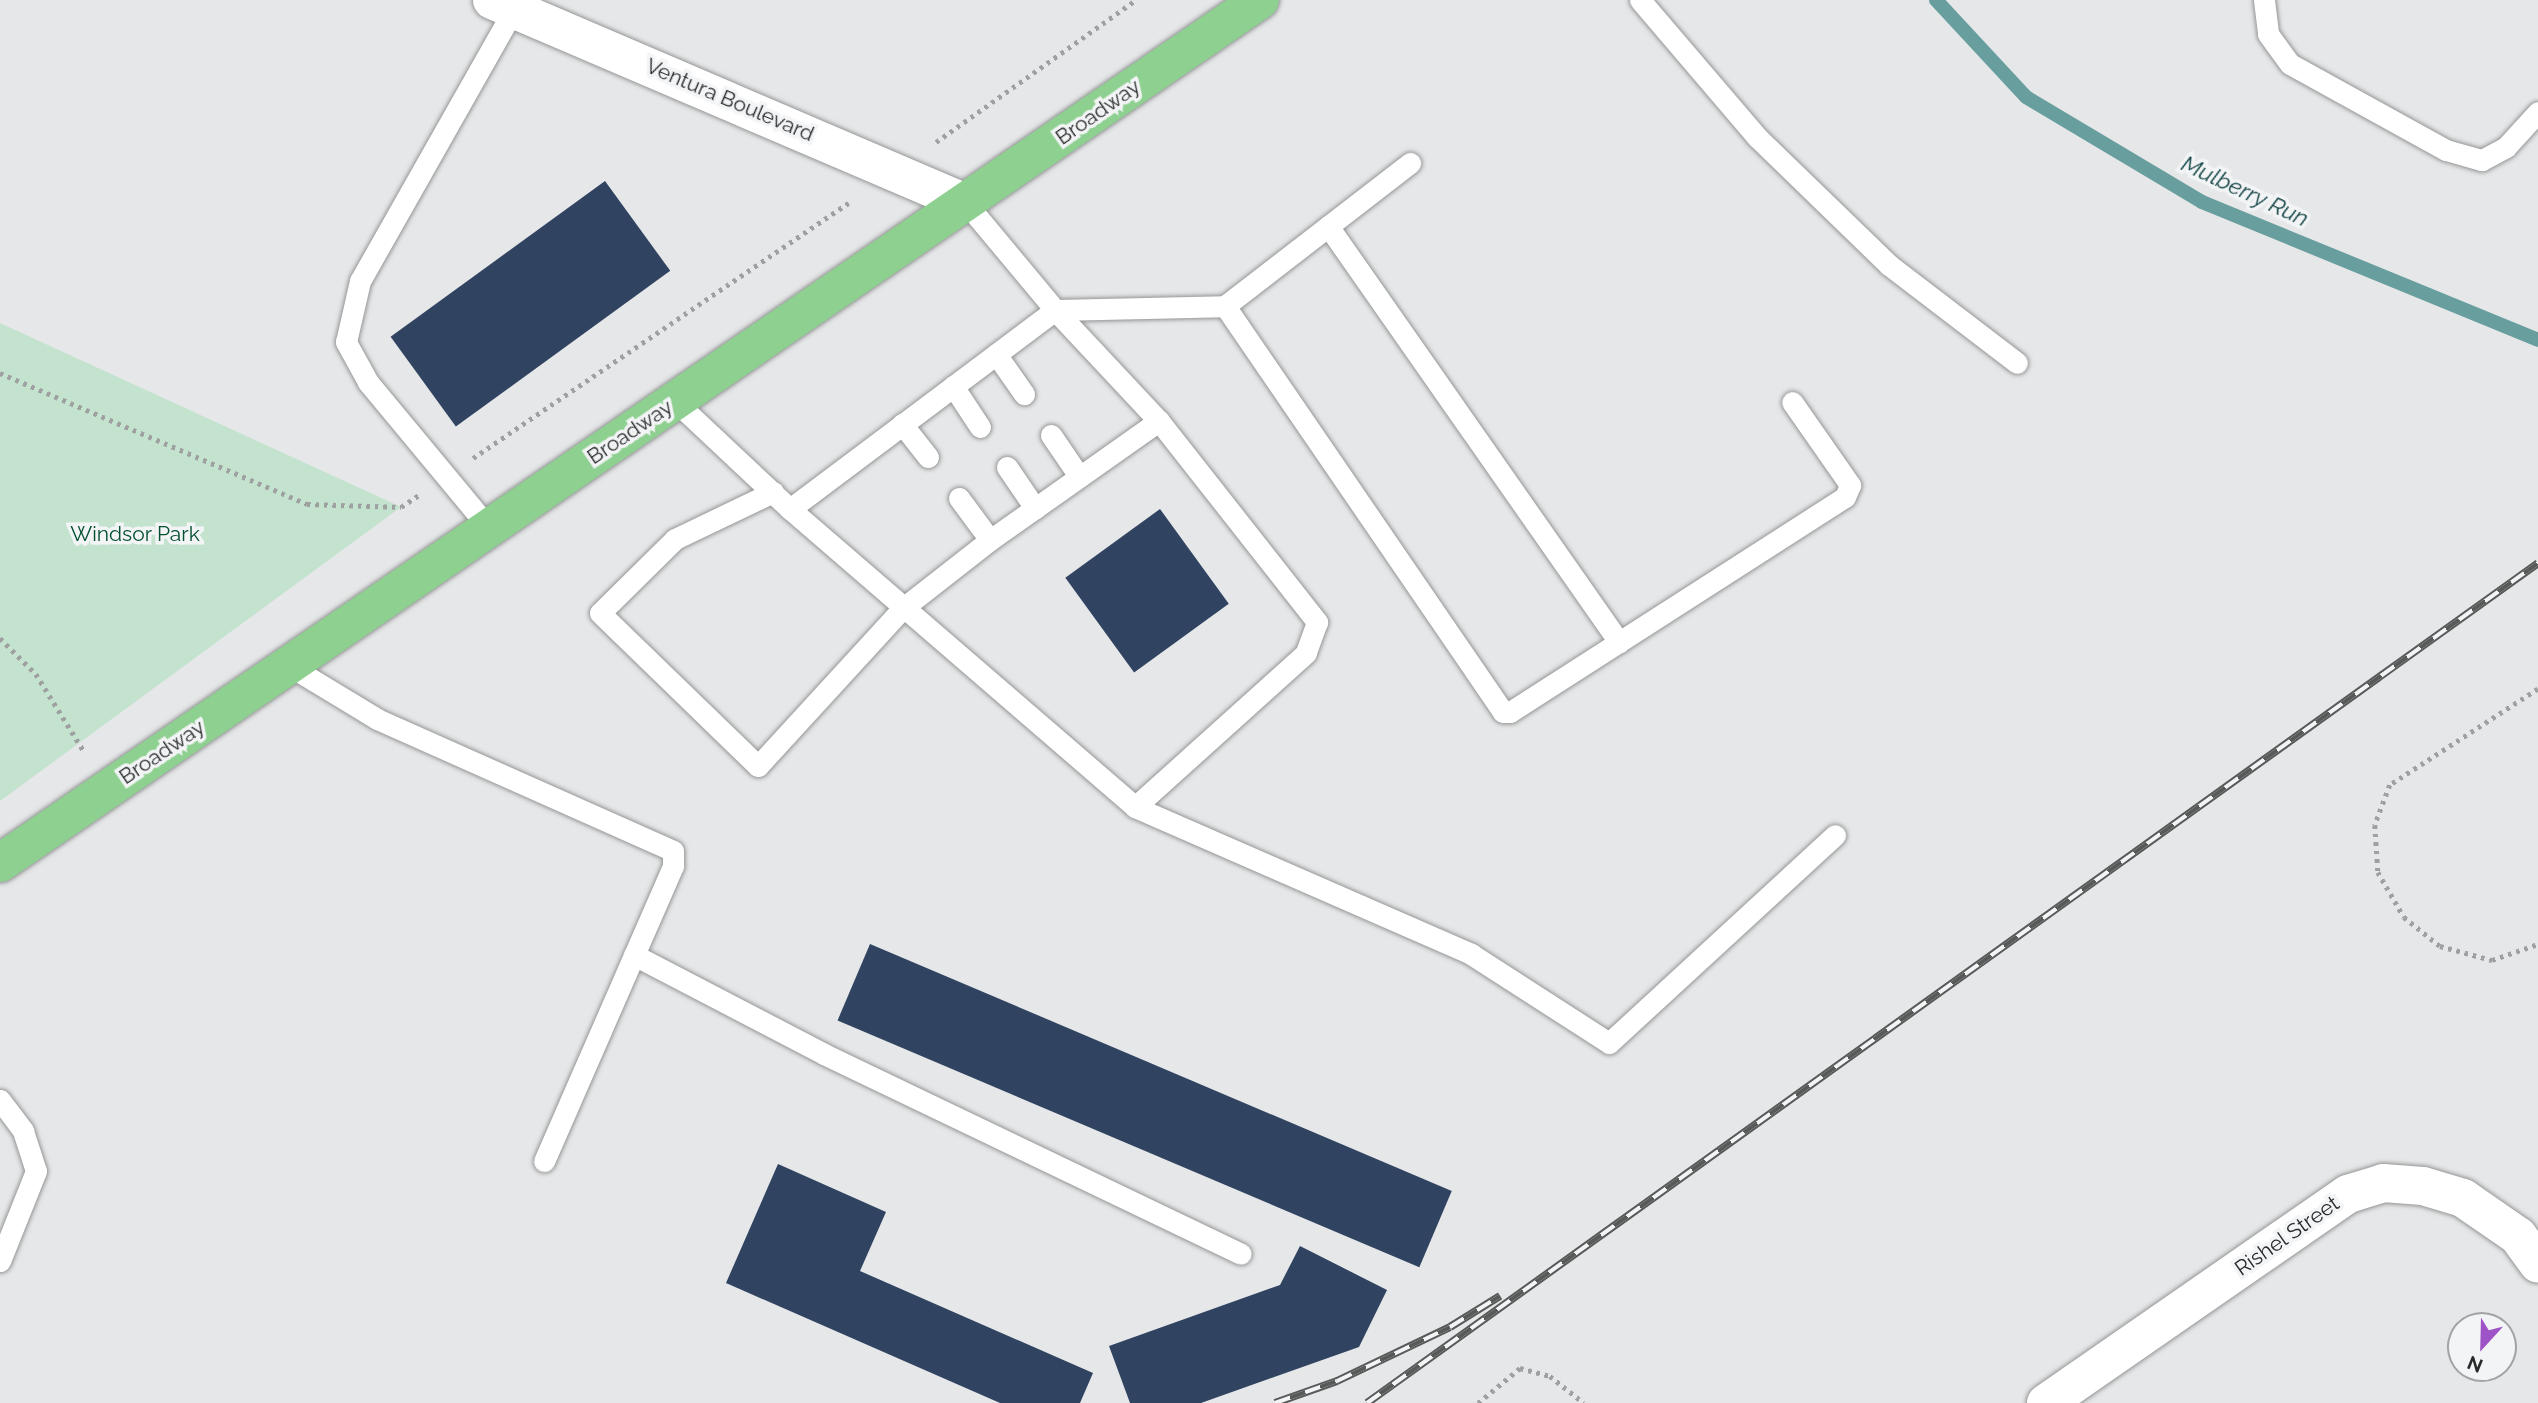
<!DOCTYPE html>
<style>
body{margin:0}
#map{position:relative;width:2538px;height:1403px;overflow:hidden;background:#e6e7e8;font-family:Raleway,sans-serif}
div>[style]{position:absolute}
.green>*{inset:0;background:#c3e3cf}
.stream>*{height:14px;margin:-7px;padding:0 7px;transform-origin:7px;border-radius:7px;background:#689e9e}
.building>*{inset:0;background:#304361;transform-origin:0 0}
.path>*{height:4.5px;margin-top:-2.25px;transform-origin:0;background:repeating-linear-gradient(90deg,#9fa0a0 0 3.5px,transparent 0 8.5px)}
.roads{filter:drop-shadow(0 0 2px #959697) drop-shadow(0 0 2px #959697)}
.service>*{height:21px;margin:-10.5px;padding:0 10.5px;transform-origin:10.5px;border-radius:10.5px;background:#fff}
.minor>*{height:38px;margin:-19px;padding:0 19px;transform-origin:19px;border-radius:19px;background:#fff}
.tertiary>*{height:38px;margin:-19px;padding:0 19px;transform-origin:19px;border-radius:19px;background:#fff}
.primary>*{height:38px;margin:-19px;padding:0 19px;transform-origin:19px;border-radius:19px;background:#8ed090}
.rail>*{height:8px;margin-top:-4px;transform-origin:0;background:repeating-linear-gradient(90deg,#f3f4f6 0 16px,#585959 0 32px);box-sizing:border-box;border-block:2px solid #585959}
span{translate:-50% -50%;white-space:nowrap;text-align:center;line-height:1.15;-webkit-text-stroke:7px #f3f4f6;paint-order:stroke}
.street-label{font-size:21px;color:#292a2a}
.park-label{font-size:21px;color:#035031}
.water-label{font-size:23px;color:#154647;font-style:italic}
.north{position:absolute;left:2447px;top:1312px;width:70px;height:70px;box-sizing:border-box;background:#f3f4f6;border:2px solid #a2a3a4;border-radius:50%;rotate:202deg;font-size:19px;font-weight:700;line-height:28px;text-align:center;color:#292a2a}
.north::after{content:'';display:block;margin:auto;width:24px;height:32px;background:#9e54c6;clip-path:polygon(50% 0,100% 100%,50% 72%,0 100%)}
</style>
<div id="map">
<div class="green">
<div style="clip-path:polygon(0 323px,401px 507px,0 801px)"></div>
</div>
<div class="stream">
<div style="left:1936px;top:0;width:132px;rotate:47.1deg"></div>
<div style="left:2026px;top:97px;width:205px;rotate:30.8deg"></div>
<div style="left:2202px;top:202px;width:363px;rotate:22.3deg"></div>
</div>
<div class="building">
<div style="left:605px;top:181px;width:111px;height:265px;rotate:54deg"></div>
<div style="left:1160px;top:509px;width:117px;height:117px;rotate:54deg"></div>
<div style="left:870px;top:944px;width:632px;height:83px;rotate:23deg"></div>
<div style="clip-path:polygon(778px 1164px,886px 1212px,860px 1271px,1093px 1373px,1080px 1403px,1000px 1403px,726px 1283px)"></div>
<div style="clip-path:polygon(1300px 1246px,1387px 1290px,1359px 1347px,1201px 1403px,1130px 1403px,1109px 1346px,1280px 1285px)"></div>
</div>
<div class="path">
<div style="left:936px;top:142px;width:245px;rotate:-35.4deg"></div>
<div style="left:0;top:373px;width:334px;rotate:23.1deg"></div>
<div style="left:307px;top:504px;width:94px;rotate:1.8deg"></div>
<div style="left:401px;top:507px;width:23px;rotate:-34deg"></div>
<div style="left:473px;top:458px;width:457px;rotate:-34.2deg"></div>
<div style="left:0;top:638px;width:51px;rotate:45deg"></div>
<div style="left:36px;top:674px;width:93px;rotate:58.2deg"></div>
<div style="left:2538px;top:689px;width:176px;rotate:147deg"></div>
<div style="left:2390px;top:785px;width:43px;rotate:110.6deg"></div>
<div style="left:2375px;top:825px;width:47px;rotate:86.3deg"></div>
<div style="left:2378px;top:872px;width:52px;rotate:60deg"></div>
<div style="left:2404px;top:917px;width:46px;rotate:38.9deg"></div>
<div style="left:2440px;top:946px;width:54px;rotate:15.1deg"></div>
<div style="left:2492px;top:960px;width:49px;rotate:-19.2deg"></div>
<div style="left:1478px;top:1403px;width:55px;rotate:-39.8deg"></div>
<div style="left:1520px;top:1368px;width:31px;rotate:15deg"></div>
<div style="left:1550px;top:1376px;width:43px;rotate:38.5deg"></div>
</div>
<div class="roads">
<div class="service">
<div style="left:1640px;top:0;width:180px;rotate:49.5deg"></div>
<div style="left:1757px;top:137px;width:184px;rotate:44.1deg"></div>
<div style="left:1889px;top:265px;width:161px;rotate:37.4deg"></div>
<div style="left:2264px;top:0;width:34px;rotate:83deg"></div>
<div style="left:2268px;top:34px;width:37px;rotate:54deg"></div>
<div style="left:2290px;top:64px;width:178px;rotate:28.9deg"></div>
<div style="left:2446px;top:150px;width:37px;rotate:16deg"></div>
<div style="left:2482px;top:160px;width:27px;rotate:-28deg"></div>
<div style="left:2506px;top:147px;width:47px;rotate:-47.6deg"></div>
<div style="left:966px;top:203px;width:139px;rotate:50.2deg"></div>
<div style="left:1055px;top:310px;width:152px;rotate:46.9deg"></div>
<div style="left:1159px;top:421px;width:256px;rotate:51.8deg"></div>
<div style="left:1317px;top:622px;width:33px;rotate:110deg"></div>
<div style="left:1306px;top:653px;width:230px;rotate:138deg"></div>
<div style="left:1328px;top:226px;width:508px;rotate:55.03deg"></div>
<div style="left:1225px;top:306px;width:492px;rotate:55.6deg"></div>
<div style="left:1503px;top:712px;width:7px"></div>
<div style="left:1510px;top:712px;width:398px;rotate:-32.7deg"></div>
<div style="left:1845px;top:497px;width:13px;rotate:-67deg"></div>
<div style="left:1850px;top:485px;width:101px;rotate:-124.9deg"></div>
<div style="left:996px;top:354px;width:49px;rotate:55deg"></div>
<div style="left:953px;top:386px;width:49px;rotate:56.6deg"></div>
<div style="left:675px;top:401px;width:158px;rotate:43.2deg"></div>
<div style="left:790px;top:509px;width:456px;rotate:40.8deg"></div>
<div style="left:1135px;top:807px;width:367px;rotate:23.6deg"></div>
<div style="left:1471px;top:954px;width:164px;rotate:32.8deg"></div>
<div style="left:1609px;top:1043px;width:307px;rotate:-42.6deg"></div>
<div style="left:902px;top:424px;width:42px;rotate:51.8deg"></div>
<div style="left:1051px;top:435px;width:50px;rotate:55.7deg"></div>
<div style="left:1007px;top:467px;width:50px;rotate:55.7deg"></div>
<div style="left:773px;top:492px;width:109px;rotate:154.4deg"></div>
<div style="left:675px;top:539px;width:105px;rotate:135.4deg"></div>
<div style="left:600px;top:613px;width:220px;rotate:44.1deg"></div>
<div style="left:758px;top:766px;width:214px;rotate:-47.5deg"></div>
<div style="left:903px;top:608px;width:110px;rotate:-38deg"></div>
<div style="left:990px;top:540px;width:207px;rotate:-35.2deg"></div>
<div style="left:959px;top:498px;width:52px;rotate:53.6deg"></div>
<div style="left:790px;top:509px;width:331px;rotate:-36.9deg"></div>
<div style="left:1055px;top:310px;width:170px;rotate:-1.3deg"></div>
<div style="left:1225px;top:306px;width:234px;rotate:-37.7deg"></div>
<div style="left:489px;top:528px;width:190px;rotate:-129.7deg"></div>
<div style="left:368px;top:382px;width:46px;rotate:-118.8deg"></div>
<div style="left:346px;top:342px;width:63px;rotate:-77.1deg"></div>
<div style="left:360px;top:281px;width:313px;rotate:-60.5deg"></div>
<div style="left:288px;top:665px;width:104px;rotate:31.2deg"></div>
<div style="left:377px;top:719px;width:324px;rotate:24deg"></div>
<div style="left:673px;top:851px;width:15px;rotate:90deg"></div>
<div style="left:673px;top:866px;width:322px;rotate:113.6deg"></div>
<div style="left:634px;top:955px;width:214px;rotate:27.5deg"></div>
<div style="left:824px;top:1054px;width:462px;rotate:25.6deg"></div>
<div style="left:0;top:1100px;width:39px;rotate:53deg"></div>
<div style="left:23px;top:1131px;width:42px;rotate:72deg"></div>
<div style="left:36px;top:1171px;width:97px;rotate:111.8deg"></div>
</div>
<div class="minor">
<div style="left:2046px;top:1403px;width:367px;rotate:-34.7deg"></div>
<div style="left:2348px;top:1194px;width:37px;rotate:-17deg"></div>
<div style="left:2383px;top:1183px;width:40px;rotate:4.3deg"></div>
<div style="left:2423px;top:1186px;width:42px;rotate:16.7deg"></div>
<div style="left:2463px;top:1198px;width:67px;rotate:34.6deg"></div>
<div style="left:2518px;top:1236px;width:34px;rotate:54deg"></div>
</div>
<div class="tertiary">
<div style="left:492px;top:0;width:516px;rotate:23.18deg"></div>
</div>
<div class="primary">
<div style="left:0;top:863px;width:1527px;rotate:-34.41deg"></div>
</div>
</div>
<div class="rail">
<div style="left:1275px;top:1403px;width:66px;rotate:-19.5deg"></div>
<div style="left:1337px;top:1381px;width:125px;rotate:-25.5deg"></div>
<div style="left:1450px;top:1327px;width:59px;rotate:-31.8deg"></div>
<div style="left:1367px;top:1403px;width:1441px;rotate:-35.65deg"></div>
</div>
<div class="street-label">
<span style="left:730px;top:100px;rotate:23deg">Ventura Boulevard</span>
<span style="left:1098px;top:112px;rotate:-35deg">Broadway</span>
<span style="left:630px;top:432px;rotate:-34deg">Broadway</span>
<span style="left:162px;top:752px;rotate:-34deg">Broadway</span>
<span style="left:2287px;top:1236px;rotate:-35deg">Rishel Street</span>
</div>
<div class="park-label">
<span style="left:135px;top:534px">Windsor Park</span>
</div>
<div class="water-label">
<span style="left:2245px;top:191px;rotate:25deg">Mulberry Run</span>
</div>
<div class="north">N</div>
</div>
